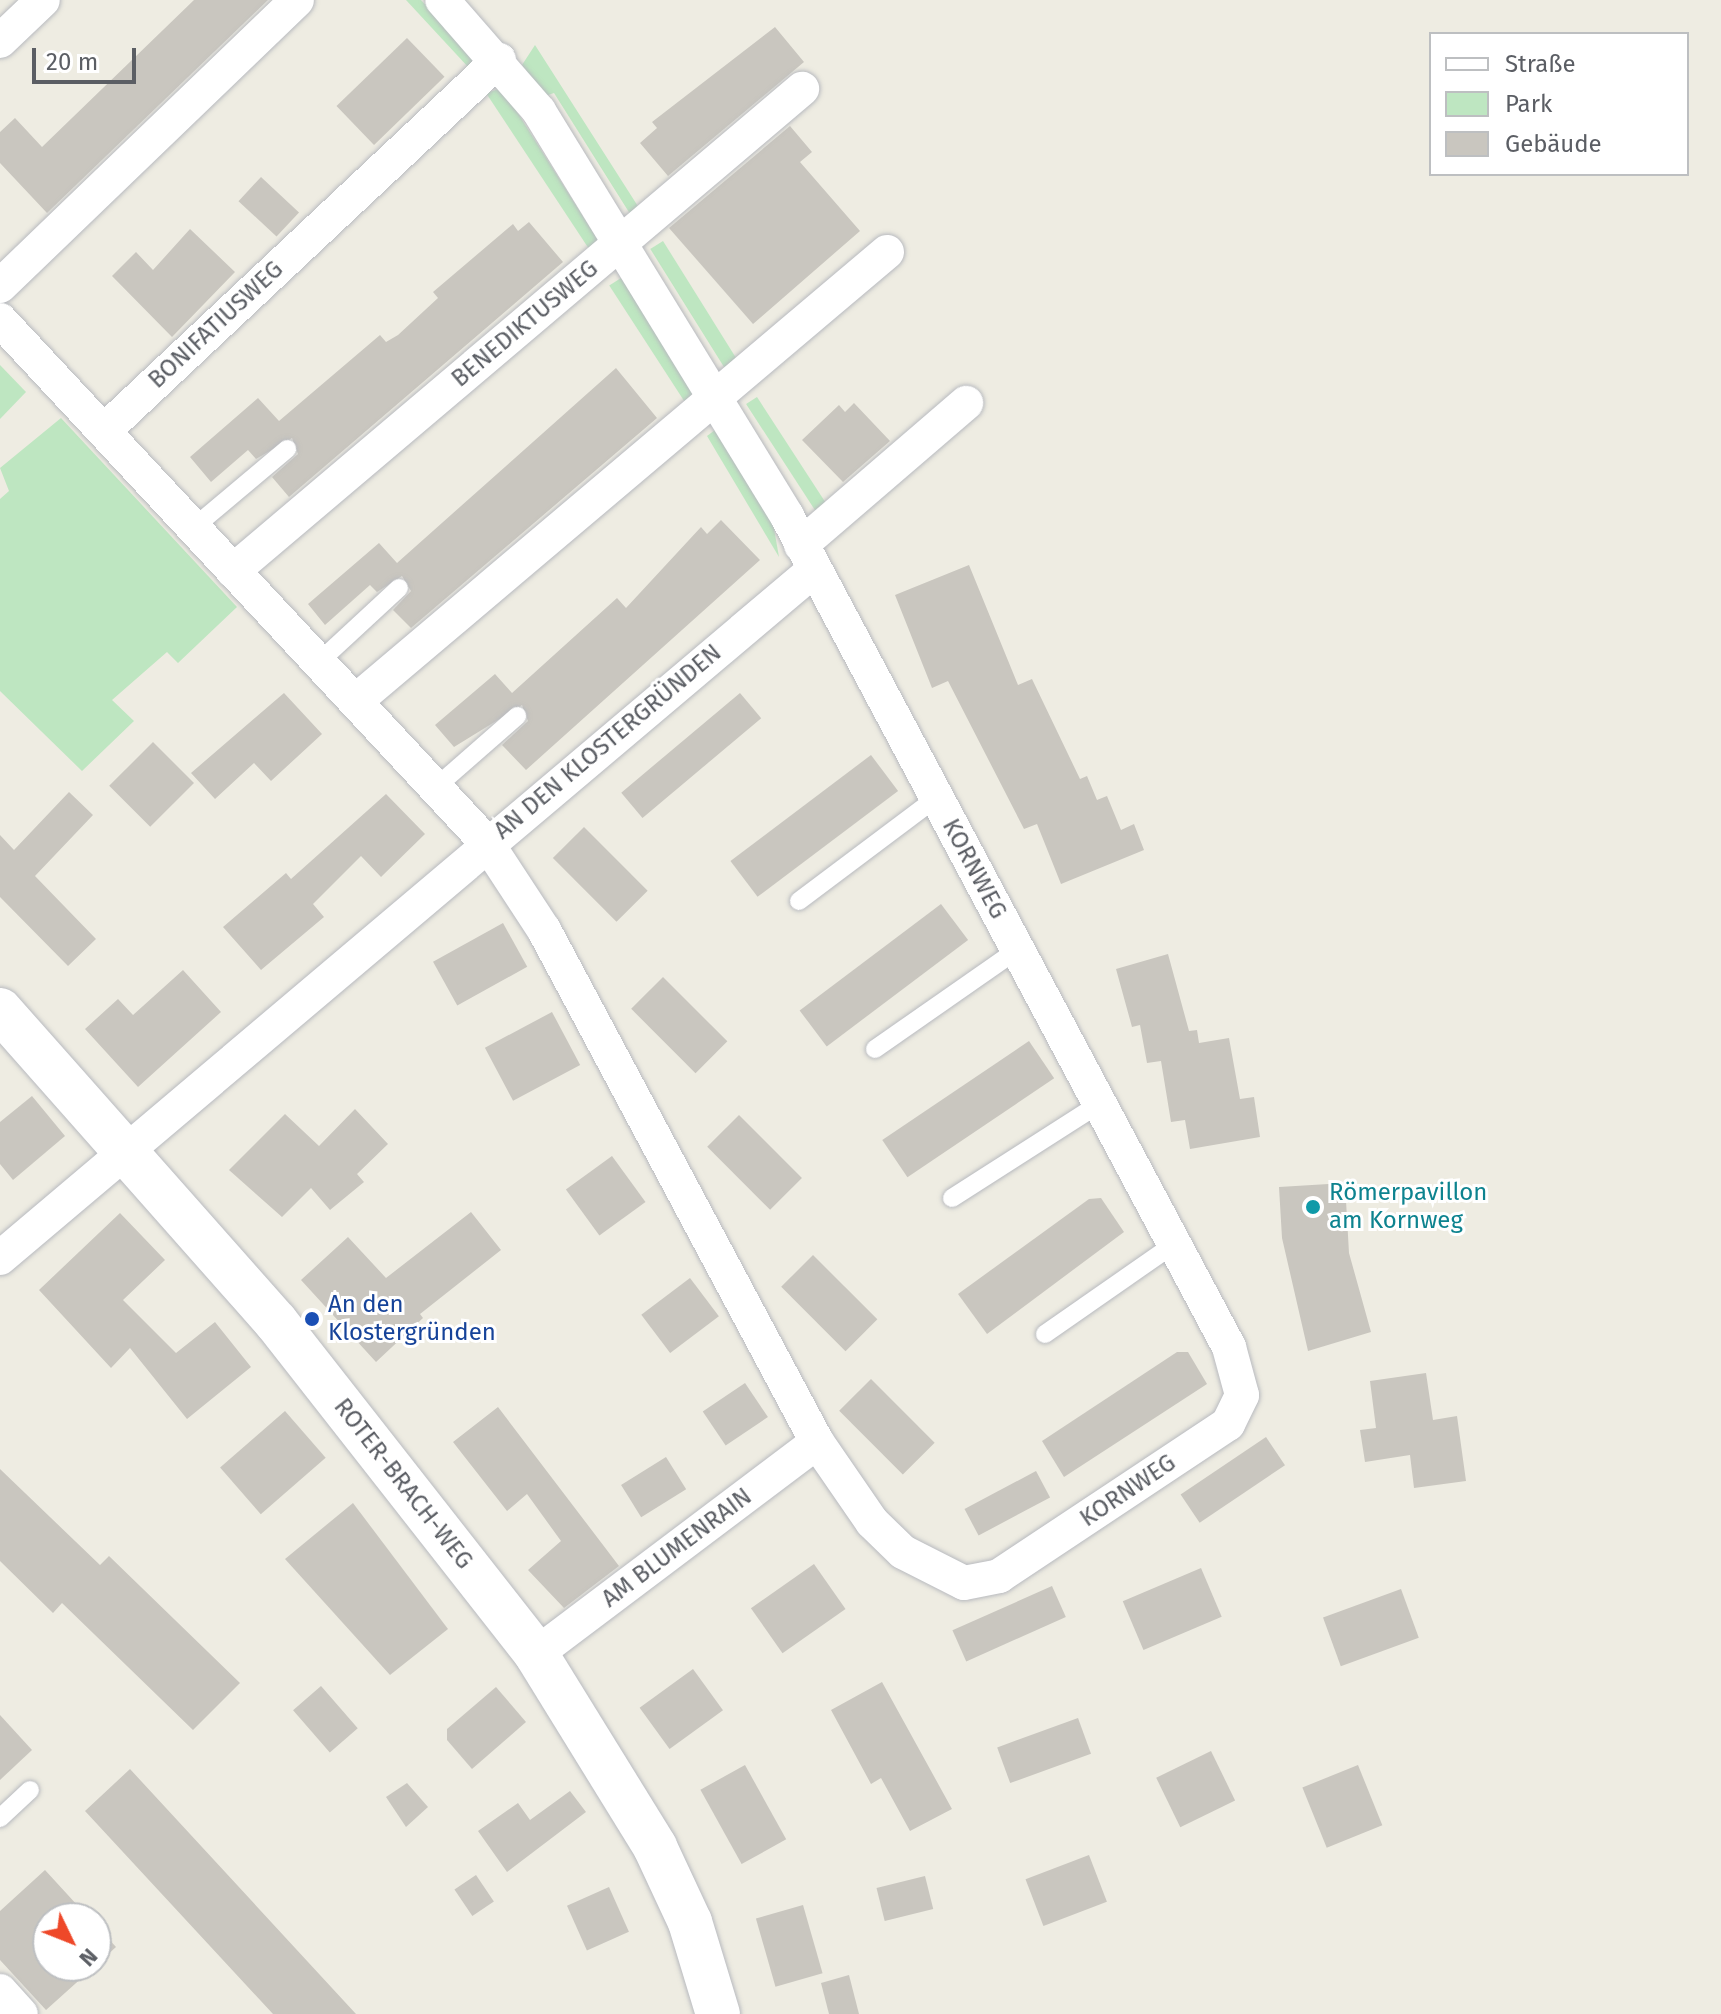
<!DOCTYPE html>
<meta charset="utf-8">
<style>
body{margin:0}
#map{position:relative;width:1721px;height:2014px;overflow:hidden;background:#eeece2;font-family:"Fira Sans",sans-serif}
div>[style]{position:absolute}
.green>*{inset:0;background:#bee6c1;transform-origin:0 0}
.building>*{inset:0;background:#c9c6bf;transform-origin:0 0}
.roads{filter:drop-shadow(0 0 2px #b8babf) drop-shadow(0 0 2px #b8babf)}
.lane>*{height:18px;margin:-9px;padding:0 9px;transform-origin:9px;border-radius:9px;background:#fff}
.street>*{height:34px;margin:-17px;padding:0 17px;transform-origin:17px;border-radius:17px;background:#fff}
.secondary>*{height:44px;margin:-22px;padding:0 22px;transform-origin:22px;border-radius:22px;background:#fff}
.dots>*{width:22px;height:22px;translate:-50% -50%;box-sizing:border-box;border:4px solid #fff;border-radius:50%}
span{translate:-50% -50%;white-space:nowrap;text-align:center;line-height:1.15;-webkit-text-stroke:6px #fff;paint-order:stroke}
.street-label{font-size:24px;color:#5b5e64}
.culture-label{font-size:24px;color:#0d838f}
.left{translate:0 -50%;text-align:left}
.transit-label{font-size:24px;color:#164399}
.legend{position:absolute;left:1429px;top:32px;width:260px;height:144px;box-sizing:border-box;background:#fff;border:2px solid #bdbfc1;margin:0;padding:10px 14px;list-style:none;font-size:24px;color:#5b5e64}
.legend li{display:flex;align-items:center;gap:16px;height:40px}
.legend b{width:40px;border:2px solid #bdbfc1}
.north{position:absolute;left:32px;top:1902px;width:80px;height:80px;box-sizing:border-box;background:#fff;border:2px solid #bdbfc1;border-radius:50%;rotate:133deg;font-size:22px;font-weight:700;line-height:32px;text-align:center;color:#5b5e64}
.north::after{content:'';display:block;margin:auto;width:28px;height:36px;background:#ee4829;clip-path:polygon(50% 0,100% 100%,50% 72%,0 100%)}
.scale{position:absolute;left:32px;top:48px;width:104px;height:36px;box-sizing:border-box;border:4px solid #5b5e64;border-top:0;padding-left:10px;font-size:24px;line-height:28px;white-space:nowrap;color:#5b5e64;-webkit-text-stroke:6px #fff;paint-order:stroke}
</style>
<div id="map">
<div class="green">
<div style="clip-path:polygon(406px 0,421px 0,477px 61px,469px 68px)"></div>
<div style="clip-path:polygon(535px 45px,641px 211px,632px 217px,554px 93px,545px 96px,522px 65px)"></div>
<div style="clip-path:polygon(502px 88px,601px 245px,591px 252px,486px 93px)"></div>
<div style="left:663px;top:241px;width:145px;height:15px;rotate:58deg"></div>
<div style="left:621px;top:278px;width:142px;height:14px;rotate:57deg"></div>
<div style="clip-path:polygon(0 365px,26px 392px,0 419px)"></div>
<div style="left:757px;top:397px;width:130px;height:13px;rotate:57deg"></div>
<div style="clip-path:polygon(61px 418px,237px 607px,178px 663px,167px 652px,112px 700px,134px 721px,82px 771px,0 691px,0 499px,9px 491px,0 468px)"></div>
<div style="clip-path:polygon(715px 430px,773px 523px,779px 557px,707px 436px)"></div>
</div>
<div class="building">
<div style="clip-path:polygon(194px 0,268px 0,47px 213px,0 163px,0 132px,15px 118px,42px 147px)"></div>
<div style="clip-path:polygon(775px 27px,804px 62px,668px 176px,640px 143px,657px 128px,652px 122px)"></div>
<div style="left:407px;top:38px;width:54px;height:98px;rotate:46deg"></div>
<div style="clip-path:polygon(790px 126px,812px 152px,800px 162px,860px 231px,753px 324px,669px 228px)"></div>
<div style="left:261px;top:177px;width:52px;height:33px;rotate:43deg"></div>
<div style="clip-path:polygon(529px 222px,563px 262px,289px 497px,272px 477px,298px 454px,292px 438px,256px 459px,248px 450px,211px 482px,190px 457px,258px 398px,279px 421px,380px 335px,386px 342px,398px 335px,438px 298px,433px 292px,513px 224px,518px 231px)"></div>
<div style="clip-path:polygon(190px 229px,235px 272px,172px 337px,112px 276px,136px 252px,153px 270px)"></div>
<div style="clip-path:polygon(616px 368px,657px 418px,411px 628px,393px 610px,411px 591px,402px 576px,377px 592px,370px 585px,325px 625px,308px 604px,379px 543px,397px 563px)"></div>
<div style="clip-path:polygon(854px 403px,890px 441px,843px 482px,802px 440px,839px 405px,845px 412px)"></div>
<div style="clip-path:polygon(721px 520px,760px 560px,526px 770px,502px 745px,528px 721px,522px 705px,454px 747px,435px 725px,495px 674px,512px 693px,617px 598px,626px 608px,701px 527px,707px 534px)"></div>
<div style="clip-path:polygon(969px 565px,1018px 685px,1032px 679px,1080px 779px,1087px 776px,1097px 800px,1107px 796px,1121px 830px,1134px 824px,1144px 850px,1061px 884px,1037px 824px,1024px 829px,948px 681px,932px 688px,895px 595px)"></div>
<div style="clip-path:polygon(284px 693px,322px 734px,271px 781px,254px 763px,215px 799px,191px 773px)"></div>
<div style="left:740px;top:693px;width:33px;height:155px;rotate:50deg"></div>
<div style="left:153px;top:742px;width:58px;height:62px;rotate:45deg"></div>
<div style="left:871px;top:755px;width:45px;height:176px;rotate:53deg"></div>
<div style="clip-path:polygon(69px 792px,93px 815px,35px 876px,96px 939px,68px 966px,0 897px,0 835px,14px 850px)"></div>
<div style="clip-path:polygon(386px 794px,425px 834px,381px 877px,361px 856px,313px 904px,324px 917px,261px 970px,223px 927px,286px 873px,291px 879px)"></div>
<div style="left:584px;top:827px;width:90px;height:44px;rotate:45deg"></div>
<div style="left:941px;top:904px;width:45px;height:177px;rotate:53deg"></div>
<div style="left:503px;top:923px;width:50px;height:80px;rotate:61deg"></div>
<div style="clip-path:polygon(1168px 954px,1189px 1031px,1197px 1030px,1199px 1043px,1229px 1038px,1240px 1099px,1254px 1097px,1260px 1137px,1190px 1149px,1185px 1120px,1171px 1122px,1161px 1061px,1147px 1063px,1140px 1025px,1132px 1027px,1116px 969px)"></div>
<div style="clip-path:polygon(183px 970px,221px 1012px,138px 1087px,85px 1029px,118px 999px,133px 1015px)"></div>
<div style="left:663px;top:977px;width:91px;height:45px;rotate:45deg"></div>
<div style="left:552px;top:1012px;width:60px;height:76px;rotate:62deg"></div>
<div style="left:1029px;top:1041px;width:45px;height:177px;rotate:56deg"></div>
<div style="clip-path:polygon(32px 1096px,65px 1136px,13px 1180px,0 1164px,0 1122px)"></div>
<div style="clip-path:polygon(355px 1109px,388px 1144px,357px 1174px,364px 1182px,330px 1210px,311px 1188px,282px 1217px,229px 1170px,285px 1114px,319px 1146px)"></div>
<div style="left:739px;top:1115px;width:89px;height:45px;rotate:45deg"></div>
<div style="left:612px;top:1156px;width:57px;height:57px;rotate:54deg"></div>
<div style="clip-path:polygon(1345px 1183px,1349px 1253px,1371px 1332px,1308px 1351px,1282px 1238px,1279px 1187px)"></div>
<div style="clip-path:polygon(1101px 1198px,1124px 1232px,987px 1334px,958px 1294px,1089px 1199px)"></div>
<div style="clip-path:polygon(471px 1212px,501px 1250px,420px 1314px,423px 1318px,376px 1362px,301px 1280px,348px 1237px,386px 1278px)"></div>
<div style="clip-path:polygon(120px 1213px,165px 1260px,123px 1300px,176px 1353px,215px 1322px,251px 1367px,187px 1419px,130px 1348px,111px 1368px,39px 1290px)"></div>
<div style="left:813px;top:1255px;width:91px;height:45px;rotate:45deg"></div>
<div style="left:690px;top:1278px;width:48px;height:61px;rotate:53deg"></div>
<div style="clip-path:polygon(1177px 1352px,1188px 1352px,1207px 1384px,1064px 1477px,1042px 1441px)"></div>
<div style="clip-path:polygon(1426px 1373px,1433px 1420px,1457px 1416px,1466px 1481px,1414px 1488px,1410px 1455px,1365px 1462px,1360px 1430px,1376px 1428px,1370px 1381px)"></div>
<div style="left:871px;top:1379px;width:90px;height:45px;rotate:45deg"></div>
<div style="left:745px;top:1383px;width:41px;height:51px;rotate:56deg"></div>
<div style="clip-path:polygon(498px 1407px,619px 1566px,564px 1608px,528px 1570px,561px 1541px,527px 1494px,507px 1511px,453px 1442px)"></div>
<div style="left:285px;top:1411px;width:62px;height:86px;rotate:49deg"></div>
<div style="left:1266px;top:1437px;width:34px;height:103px;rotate:56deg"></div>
<div style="left:666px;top:1457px;width:38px;height:53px;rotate:58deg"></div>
<div style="clip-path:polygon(0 1469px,100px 1565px,109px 1556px,240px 1683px,193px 1730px,62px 1603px,53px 1613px,0 1561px)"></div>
<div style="left:1036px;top:1471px;width:30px;height:81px;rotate:62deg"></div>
<div style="clip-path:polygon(353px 1503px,448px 1629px,390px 1675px,285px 1559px)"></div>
<div style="left:814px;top:1564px;width:55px;height:77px;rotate:55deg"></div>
<div style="left:1201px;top:1568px;width:53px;height:85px;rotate:67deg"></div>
<div style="left:1052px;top:1586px;width:34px;height:109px;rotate:66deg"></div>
<div style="left:1401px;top:1589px;width:52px;height:83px;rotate:70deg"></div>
<div style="left:693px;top:1669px;width:51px;height:66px;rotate:54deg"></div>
<div style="clip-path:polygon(882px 1682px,952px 1809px,910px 1831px,881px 1778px,871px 1784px,831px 1710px)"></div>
<div style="left:321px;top:1686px;width:56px;height:37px;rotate:49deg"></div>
<div style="clip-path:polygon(496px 1687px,526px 1722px,472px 1769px,447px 1740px,447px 1729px)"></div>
<div style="clip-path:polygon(0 1715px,32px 1750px,0 1780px)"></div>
<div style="left:1078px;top:1718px;width:38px;height:86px;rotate:70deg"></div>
<div style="left:1211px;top:1751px;width:55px;height:61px;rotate:64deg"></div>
<div style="left:745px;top:1765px;width:85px;height:51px;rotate:61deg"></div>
<div style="left:1358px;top:1765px;width:65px;height:60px;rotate:68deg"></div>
<div style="clip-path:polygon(130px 1769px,308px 1962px,356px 2014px,273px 2014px,85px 1811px)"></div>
<div style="clip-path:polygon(407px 1783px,428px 1807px,406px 1827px,386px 1797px)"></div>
<div style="clip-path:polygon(570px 1791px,586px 1812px,507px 1872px,478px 1831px,518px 1803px,530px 1820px)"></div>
<div style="left:1089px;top:1855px;width:50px;height:68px;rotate:69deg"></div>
<div style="clip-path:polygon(45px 1870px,89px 1918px,48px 1918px,48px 1966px,95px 1966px,46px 2010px,0 1960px,0 1911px)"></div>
<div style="left:476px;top:1875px;width:32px;height:26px;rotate:56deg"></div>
<div style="left:925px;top:1876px;width:34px;height:50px;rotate:76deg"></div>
<div style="left:609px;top:1887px;width:49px;height:46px;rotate:66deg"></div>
<div style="left:803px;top:1905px;width:71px;height:49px;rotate:74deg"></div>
<div style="clip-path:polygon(96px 1925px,116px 1947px,96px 1965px)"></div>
<div style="clip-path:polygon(849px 1975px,859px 2014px,829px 2014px,821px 1983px)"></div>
</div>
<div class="roads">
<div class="lane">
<div style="left:193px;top:528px;width:123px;rotate:-40deg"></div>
<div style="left:319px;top:662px;width:109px;rotate:-42.8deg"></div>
<div style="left:436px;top:787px;width:108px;rotate:-41.2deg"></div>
<div style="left:799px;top:901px;width:171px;rotate:-36.9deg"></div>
<div style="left:875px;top:1049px;width:173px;rotate:-34.9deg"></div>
<div style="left:952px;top:1198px;width:174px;rotate:-32.6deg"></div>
<div style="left:1045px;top:1334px;width:157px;rotate:-34.9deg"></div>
<div style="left:0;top:1818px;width:41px;rotate:-43deg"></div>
</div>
<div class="street">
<div style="left:0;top:41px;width:59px;rotate:-43.6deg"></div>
<div style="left:0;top:286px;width:412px;rotate:-43.9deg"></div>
<div style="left:0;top:320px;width:715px;rotate:47.04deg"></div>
<div style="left:487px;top:843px;width:104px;rotate:56.8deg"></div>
<div style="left:544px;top:930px;width:580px;rotate:61.93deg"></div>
<div style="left:817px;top:1442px;width:97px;rotate:55.5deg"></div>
<div style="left:872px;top:1522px;width:43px;rotate:44.1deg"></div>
<div style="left:903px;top:1552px;width:68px;rotate:26.9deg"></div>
<div style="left:964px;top:1583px;width:36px;rotate:-11deg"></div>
<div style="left:999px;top:1576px;width:275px;rotate:-33.6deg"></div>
<div style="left:1228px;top:1424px;width:32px;rotate:-64deg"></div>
<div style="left:1242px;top:1395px;width:50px;rotate:-105.2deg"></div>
<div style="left:1229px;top:1347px;width:941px;rotate:-118.01deg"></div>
<div style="left:787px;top:516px;width:475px;rotate:-121.5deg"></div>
<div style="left:539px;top:111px;width:147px;rotate:-131.1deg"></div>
<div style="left:104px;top:431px;width:542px;rotate:-43.21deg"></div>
<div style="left:801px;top:545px;width:218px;rotate:-40.7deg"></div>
<div style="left:233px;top:571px;width:746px;rotate:-40.27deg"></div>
<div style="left:357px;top:700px;width:694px;rotate:-40.21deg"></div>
<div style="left:0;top:1258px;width:1067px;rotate:-40.21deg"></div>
<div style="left:536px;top:1654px;width:352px;rotate:-37deg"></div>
<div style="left:0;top:1991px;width:31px;rotate:48deg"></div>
</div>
<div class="secondary">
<div style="left:0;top:1010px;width:417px;rotate:48.5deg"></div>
<div style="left:276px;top:1322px;width:422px;rotate:51.9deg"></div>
<div style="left:536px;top:1654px;width:227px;rotate:58.3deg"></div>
<div style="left:655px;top:1847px;width:83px;rotate:65deg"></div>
<div style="left:690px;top:1922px;width:96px;rotate:73.1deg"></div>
</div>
</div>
<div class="dots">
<div style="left:1313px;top:1207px;background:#0f9aa8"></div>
<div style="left:312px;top:1319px;background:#1a4fb4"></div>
</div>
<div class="street-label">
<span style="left:525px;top:324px;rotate:-40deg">BENEDIKTUSWEG</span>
<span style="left:216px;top:325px;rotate:-43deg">BONIFATIUSWEG</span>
<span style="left:608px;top:742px;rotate:-40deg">AN DEN KLOSTERGRÜNDEN</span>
<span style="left:974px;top:869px;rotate:62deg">KORNWEG</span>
<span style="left:403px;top:1484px;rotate:52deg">ROTER-BRACH-WEG</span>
<span style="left:1128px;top:1491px;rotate:-34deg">KORNWEG</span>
<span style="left:677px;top:1548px;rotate:-37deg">AM BLUMENRAIN</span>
</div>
<div class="culture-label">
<span class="left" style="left:1329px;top:1207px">Römerpavillon<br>am Kornweg</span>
</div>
<div class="transit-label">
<span class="left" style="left:328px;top:1319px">An den<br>Klostergründen</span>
</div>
<ul class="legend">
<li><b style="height:10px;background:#fff"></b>Straße</li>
<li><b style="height:22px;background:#bee6c1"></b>Park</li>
<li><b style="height:22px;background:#c9c6bf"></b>Gebäude</li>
</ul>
<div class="north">N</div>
<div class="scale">20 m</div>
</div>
